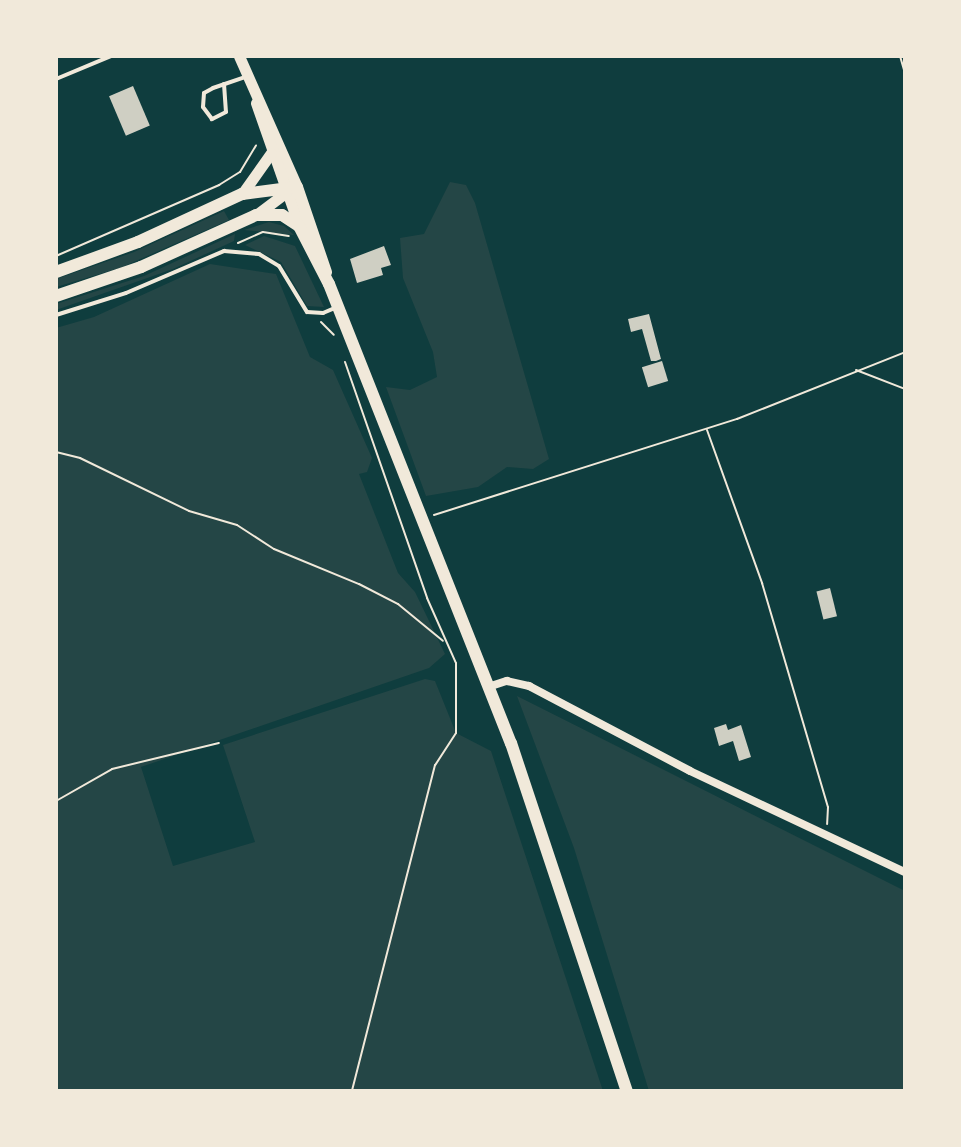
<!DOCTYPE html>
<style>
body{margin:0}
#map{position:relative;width:961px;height:1147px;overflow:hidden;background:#0f3d3e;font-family:"Asap Condensed",sans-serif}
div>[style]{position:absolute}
.green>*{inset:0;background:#244646}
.building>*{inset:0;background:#cfcfc3;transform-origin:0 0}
.path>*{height:2px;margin:-1px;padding:0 1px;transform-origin:1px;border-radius:1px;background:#f1e9da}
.service>*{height:4px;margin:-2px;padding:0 2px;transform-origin:2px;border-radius:2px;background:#f1e9da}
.minor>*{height:8px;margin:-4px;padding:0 4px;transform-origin:4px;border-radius:4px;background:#f1e9da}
.secondary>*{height:11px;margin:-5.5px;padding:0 5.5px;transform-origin:5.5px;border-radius:5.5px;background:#f1e9da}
.primary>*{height:12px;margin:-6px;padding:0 6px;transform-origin:6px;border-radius:6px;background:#f1e9da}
span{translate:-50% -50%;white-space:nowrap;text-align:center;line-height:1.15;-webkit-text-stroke:6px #f1e9da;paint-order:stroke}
.frame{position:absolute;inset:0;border:58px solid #f1e9da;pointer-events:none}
</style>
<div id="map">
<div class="green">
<div style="clip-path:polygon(450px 182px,466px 185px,475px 203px,549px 459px,533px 469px,507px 467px,478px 487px,426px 496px,386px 387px,410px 390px,437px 377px,433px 352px,403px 278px,400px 238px,424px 234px)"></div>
<div style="clip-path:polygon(224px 211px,229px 220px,120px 268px,56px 287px,56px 279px,134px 252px)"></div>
<div style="clip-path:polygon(269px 222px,284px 226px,294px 235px,244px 230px)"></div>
<div style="clip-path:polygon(235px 234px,234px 241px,173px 269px,56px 310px,56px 304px,144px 276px)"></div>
<div style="clip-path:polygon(264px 236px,295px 246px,324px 307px,307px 306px,281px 262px,245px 245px)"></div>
<div style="clip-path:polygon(210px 264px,276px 274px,310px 357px,333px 370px,372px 458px,367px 472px,359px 474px,398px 573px,415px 592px,445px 654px,429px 668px,141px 767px,173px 866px,255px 842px,223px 745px,425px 679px,435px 681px,456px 733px,491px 751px,603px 1091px,56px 1091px,56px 328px,94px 317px)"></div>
<div style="clip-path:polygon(517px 696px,905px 891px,905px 1091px,649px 1091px,574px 848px)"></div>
</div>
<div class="building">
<div style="left:133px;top:86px;width:43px;height:26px;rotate:67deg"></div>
<div style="clip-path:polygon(384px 246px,391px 265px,381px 268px,383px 275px,357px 283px,350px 259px)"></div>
<div style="clip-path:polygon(649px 314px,661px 359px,656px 361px,651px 361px,642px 329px,631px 332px,628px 319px)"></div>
<div style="left:662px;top:361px;width:21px;height:21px;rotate:73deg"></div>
<div style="left:830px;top:588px;width:29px;height:14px;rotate:76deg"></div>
<div style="clip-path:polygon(726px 724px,728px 730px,741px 725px,751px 757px,739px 761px,733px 741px,719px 746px,714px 728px)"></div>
</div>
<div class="path">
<div style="left:900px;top:56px;width:18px;rotate:74deg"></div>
<div style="left:238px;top:243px;width:27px;rotate:-24deg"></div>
<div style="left:263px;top:232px;width:26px;rotate:9deg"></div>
<div style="left:56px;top:256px;width:178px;rotate:-23.5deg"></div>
<div style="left:219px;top:185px;width:25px;rotate:-32deg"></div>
<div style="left:240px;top:172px;width:31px;rotate:-59deg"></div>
<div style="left:321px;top:322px;width:18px;rotate:45deg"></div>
<div style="left:345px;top:362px;width:250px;rotate:70.8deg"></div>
<div style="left:427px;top:598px;width:71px;rotate:66deg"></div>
<div style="left:456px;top:663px;width:70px;rotate:90deg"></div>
<div style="left:456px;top:733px;width:38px;rotate:123deg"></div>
<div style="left:435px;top:765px;width:336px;rotate:104.3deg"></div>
<div style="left:856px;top:370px;width:53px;rotate:21.2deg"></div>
<div style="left:707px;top:430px;width:163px;rotate:70.2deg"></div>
<div style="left:762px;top:583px;width:234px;rotate:73.6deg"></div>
<div style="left:828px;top:807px;width:17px;rotate:93deg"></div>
<div style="left:56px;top:452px;width:25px;rotate:14deg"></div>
<div style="left:80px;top:458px;width:121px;rotate:25.9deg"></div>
<div style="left:189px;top:511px;width:50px;rotate:16.3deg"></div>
<div style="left:237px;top:525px;width:44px;rotate:33deg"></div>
<div style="left:274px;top:549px;width:92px;rotate:22.4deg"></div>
<div style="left:359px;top:584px;width:44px;rotate:27.1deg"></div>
<div style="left:398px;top:604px;width:58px;rotate:39.4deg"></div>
<div style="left:434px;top:515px;width:318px;rotate:-17.6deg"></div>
<div style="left:737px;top:419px;width:181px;rotate:-21.7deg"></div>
<div style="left:56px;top:801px;width:64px;rotate:-29.7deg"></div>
<div style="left:112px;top:769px;width:110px;rotate:-13.7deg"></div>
</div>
<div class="service">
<div style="left:56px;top:79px;width:60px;rotate:-22.7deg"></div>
<div style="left:224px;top:84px;width:28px;rotate:86deg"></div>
<div style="left:226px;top:112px;width:16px;rotate:153deg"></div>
<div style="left:212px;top:119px;width:15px;rotate:-127deg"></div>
<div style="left:203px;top:107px;width:14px;rotate:-86deg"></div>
<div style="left:204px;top:93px;width:10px;rotate:-29deg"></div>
<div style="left:213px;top:88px;width:36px;rotate:-19deg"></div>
<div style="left:56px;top:315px;width:73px;rotate:-17.4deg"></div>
<div style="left:126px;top:293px;width:107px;rotate:-23.2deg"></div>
<div style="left:224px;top:251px;width:35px;rotate:5deg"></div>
<div style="left:259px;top:254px;width:23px;rotate:31deg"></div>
<div style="left:279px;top:266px;width:54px;rotate:58.7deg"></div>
<div style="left:307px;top:312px;width:16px;rotate:4deg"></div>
<div style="left:323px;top:313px;width:15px;rotate:-23deg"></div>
</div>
<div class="minor">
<div style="left:488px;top:687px;width:20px;rotate:-18deg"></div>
<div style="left:507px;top:681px;width:23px;rotate:13deg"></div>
<div style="left:529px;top:686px;width:182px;rotate:27.8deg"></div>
<div style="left:690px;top:771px;width:238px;rotate:25.2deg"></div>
</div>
<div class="secondary">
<div style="left:239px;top:56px;width:143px;rotate:66.1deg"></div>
<div style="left:256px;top:103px;width:130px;rotate:70.7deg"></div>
<div style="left:242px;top:194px;width:50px;rotate:-54.7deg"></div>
<div style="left:256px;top:215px;width:38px;rotate:-37deg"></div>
</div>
<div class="primary">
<div style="left:56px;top:272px;width:87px;rotate:-20.1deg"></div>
<div style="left:138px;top:242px;width:115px;rotate:-24.8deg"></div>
<div style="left:242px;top:194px;width:55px;rotate:-7.3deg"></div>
<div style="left:297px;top:187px;width:90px;rotate:71.2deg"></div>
<div style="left:56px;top:296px;width:90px;rotate:-18.8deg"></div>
<div style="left:141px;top:267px;width:126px;rotate:-24.3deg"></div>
<div style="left:256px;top:215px;width:26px"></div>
<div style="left:282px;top:215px;width:20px;rotate:33deg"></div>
<div style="left:299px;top:226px;width:65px;rotate:62.7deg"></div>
<div style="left:329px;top:284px;width:494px;rotate:68.4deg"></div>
<div style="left:511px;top:743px;width:367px;rotate:71.6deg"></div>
</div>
<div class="frame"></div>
</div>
